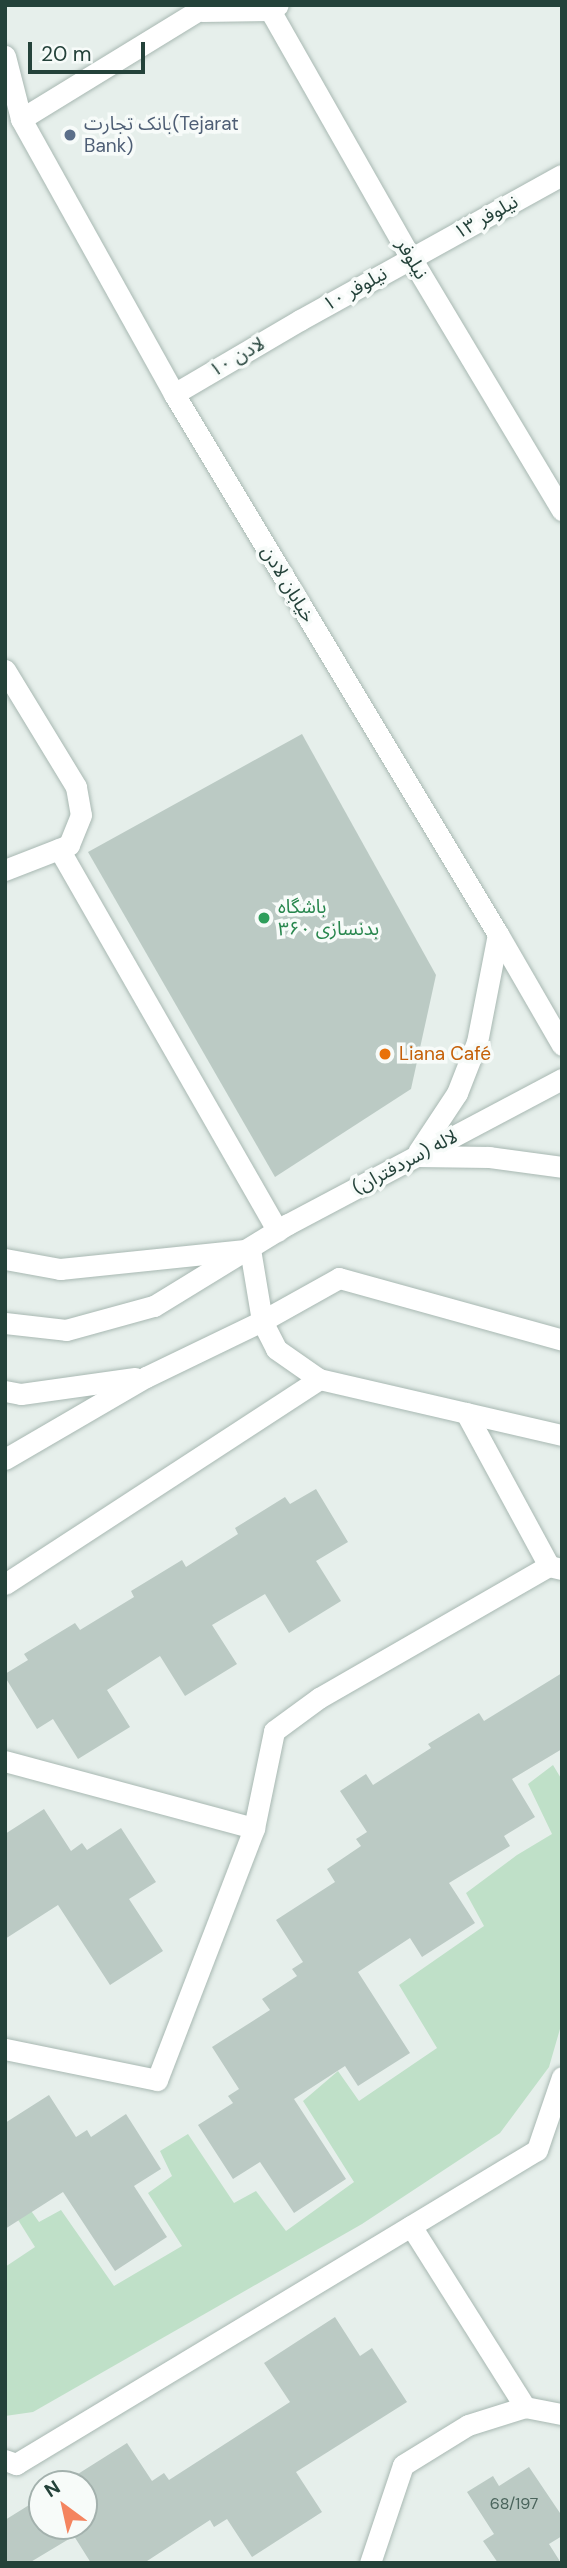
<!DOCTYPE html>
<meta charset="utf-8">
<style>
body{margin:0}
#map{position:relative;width:567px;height:2568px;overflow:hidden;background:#e6efeb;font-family:"DM Sans","Noto Sans Arabic",sans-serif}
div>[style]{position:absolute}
.green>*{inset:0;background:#bfe0c8}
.building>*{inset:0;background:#bbcac4}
.roads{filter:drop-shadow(0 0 2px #a8b8b2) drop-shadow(0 0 2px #a8b8b2)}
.street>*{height:21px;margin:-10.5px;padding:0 10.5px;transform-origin:10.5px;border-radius:10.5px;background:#fff}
.secondary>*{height:21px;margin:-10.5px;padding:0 10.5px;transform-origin:10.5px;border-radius:10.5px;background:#fff}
.dots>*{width:19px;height:19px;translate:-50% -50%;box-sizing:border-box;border:4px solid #f7fbf9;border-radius:50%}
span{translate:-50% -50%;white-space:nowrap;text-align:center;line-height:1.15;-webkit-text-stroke:7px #f7fbf9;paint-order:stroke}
.number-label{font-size:16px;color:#4a645c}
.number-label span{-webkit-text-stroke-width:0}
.service-label{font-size:19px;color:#4e5e75}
.left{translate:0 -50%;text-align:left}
.street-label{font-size:19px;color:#24423a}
.leisure-label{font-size:19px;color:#27864d}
.food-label{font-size:19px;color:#c56008}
.frame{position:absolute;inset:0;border:7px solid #24423a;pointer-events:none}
.north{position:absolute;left:28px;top:2470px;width:70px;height:70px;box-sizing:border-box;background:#f7fbf9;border:2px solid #a3b1ad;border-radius:50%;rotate:327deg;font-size:19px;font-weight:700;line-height:28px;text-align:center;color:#24423a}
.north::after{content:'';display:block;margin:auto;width:24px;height:32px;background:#f4845f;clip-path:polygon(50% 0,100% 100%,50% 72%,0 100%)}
.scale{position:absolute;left:28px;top:42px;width:117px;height:32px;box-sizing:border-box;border:4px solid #24423a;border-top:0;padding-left:9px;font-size:21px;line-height:24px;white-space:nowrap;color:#24423a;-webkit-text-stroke:5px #f7fbf9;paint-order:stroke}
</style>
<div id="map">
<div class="green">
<div style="clip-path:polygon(553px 1765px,562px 1780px,562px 2022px,549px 2067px,500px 2133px,362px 2224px,33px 2412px,5px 2416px,5px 2267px,35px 2247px,5px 2199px,17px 2191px,39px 2222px,61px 2210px,114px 2286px,182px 2246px,148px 2193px,172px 2176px,160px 2151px,188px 2134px,234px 2203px,256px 2191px,286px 2231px,354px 2182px,303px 2101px,338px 2071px,359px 2101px,437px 2048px,399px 1985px,484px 1926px,466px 1893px,517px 1855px,552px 1834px,528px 1784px)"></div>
</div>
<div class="building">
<div style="clip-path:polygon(302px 734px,436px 975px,411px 1089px,275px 1177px,88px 852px)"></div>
<div style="clip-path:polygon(316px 1489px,348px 1542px,316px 1561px,341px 1601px,289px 1633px,265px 1594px,212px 1625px,237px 1664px,185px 1696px,160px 1656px,107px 1690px,130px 1727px,78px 1759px,53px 1719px,37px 1729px,5px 1677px,5px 1674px,28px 1660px,24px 1654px,75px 1623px,80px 1630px,134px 1597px,131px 1591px,182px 1560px,186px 1567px,238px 1534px,235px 1528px,285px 1497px,290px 1504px)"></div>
<div style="clip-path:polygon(562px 1673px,562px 1749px,512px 1779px,535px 1817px,504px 1836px,510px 1846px,449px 1883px,475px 1923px,422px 1957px,410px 1938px,358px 1972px,410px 2053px,358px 2086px,345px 2066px,294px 2099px,346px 2179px,294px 2213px,260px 2162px,233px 2179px,198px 2125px,233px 2103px,228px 2096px,239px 2089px,212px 2047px,270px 2010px,262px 1999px,297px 1976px,292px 1969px,303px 1962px,276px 1920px,335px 1882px,327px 1869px,361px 1846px,356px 1839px,367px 1832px,340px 1791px,366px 1774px,373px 1785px,431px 1748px,428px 1744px,479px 1713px,484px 1721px)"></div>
<div style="clip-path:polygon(44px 1809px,71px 1851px,82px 1843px,87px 1850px,121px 1828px,156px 1882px,129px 1899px,163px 1951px,110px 1985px,58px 1905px,5px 1939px,5px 1834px)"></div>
<div style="clip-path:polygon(49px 2095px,76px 2137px,87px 2130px,91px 2137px,126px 2114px,161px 2169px,134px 2186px,167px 2237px,115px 2271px,63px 2192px,5px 2229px,5px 2123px)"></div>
<div style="clip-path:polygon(335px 2317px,360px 2356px,372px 2348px,407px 2402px,296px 2472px,322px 2512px,252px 2557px,227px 2519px,214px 2527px,210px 2520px,144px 2563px,91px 2563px,74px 2536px,29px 2563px,5px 2563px,5px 2520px,42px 2497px,42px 2526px,84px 2526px,84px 2484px,62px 2484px,127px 2443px,152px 2481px,164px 2473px,169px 2480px,290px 2402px,264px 2363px)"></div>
<div style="clip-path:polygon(529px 2467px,562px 2516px,562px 2536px,549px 2544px,561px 2563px,498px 2563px,483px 2541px,494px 2534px,467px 2492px,493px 2476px,499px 2486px)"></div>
</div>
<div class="roads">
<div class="street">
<div style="left:267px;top:5px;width:291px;rotate:60.4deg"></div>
<div style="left:411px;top:258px;width:294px;rotate:59.1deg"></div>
<div style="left:202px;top:11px;width:68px;rotate:-0.8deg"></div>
<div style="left:270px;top:10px;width:9px;rotate:-32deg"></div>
<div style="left:21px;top:119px;width:218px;rotate:-31.5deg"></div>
<div style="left:174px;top:394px;width:146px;rotate:-30.4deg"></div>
<div style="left:300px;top:320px;width:299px;rotate:-29deg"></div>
<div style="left:5px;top:670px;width:137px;rotate:58.7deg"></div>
<div style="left:76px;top:787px;width:28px;rotate:80deg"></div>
<div style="left:81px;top:815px;width:32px;rotate:112deg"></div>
<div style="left:69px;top:845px;width:69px;rotate:158.7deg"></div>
<div style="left:59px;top:849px;width:440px;rotate:60.2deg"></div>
<div style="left:250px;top:1249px;width:73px;rotate:80.5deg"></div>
<div style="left:262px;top:1321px;width:31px;rotate:63deg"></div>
<div style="left:276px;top:1349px;width:52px;rotate:34.9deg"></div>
<div style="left:319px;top:1379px;width:249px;rotate:13deg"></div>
<div style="left:5px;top:1391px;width:16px;rotate:11deg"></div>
<div style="left:21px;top:1394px;width:115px;rotate:-8deg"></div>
<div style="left:466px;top:1413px;width:174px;rotate:61.5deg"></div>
<div style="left:5px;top:1459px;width:163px;rotate:-30.2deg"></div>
<div style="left:146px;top:1377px;width:129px;rotate:-25.8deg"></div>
<div style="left:262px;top:1321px;width:88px;rotate:-29.2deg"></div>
<div style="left:339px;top:1278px;width:231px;rotate:15.5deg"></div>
<div style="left:5px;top:1584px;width:375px;rotate:-33.1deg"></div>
<div style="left:5px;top:1761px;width:258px;rotate:15.1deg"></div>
<div style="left:5px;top:2049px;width:155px;rotate:11.5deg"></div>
<div style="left:157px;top:2080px;width:270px;rotate:-68.9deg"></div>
<div style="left:254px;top:1828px;width:99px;rotate:-78.3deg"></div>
<div style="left:274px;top:1731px;width:56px;rotate:-36.3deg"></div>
<div style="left:319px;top:1698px;width:265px;rotate:-29.9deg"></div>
<div style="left:549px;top:1566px;width:13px;rotate:13deg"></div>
<div style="left:411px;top:2226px;width:214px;rotate:57.8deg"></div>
<div style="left:5px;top:2460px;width:12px;rotate:20deg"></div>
<div style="left:16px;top:2464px;width:608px;rotate:-31.08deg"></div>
<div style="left:537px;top:2150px;width:77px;rotate:-71.1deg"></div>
<div style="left:370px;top:2563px;width:103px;rotate:-71.4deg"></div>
<div style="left:403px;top:2465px;width:76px;rotate:-31.6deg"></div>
<div style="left:468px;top:2425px;width:60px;rotate:-17.5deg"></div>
<div style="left:525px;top:2407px;width:38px;rotate:11deg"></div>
</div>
<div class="secondary">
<div style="left:5px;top:56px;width:65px;rotate:75.7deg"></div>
<div style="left:21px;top:119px;width:315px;rotate:60.9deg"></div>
<div style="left:174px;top:394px;width:630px;rotate:59.04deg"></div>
<div style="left:498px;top:934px;width:128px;rotate:60deg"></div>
<div style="left:418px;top:1152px;width:71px;rotate:-56.5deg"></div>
<div style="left:457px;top:1093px;width:55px;rotate:-68.6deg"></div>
<div style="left:477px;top:1042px;width:110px;rotate:-79deg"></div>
<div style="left:417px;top:1156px;width:72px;rotate:0.8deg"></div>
<div style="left:489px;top:1157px;width:74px;rotate:7.8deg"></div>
<div style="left:5px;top:1259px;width:56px;rotate:10.3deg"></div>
<div style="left:60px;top:1269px;width:186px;rotate:-5.9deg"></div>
<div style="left:5px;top:1323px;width:61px;rotate:6.5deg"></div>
<div style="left:66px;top:1330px;width:91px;rotate:-15.3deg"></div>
<div style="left:154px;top:1306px;width:157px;rotate:-31.5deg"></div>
<div style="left:288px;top:1224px;width:310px;rotate:-27.9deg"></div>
</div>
</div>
<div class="dots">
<div style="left:70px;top:135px;background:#5c6f8a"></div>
<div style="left:264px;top:918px;background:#2e9e5b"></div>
<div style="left:385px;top:1054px;background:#e8710a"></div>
</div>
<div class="number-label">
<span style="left:514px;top:2504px">68/197</span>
</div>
<div class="service-label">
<span class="left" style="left:84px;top:135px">بانک تجارت(Tejarat<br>Bank)</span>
</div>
<div class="street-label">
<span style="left:486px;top:217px;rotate:-29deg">۱۳ نیلوفر</span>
<span style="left:412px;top:259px;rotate:60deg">نیلوفر</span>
<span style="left:355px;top:289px;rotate:-29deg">۱۰ نیلوفر</span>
<span style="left:237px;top:357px;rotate:-30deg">۱۰ لادن</span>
<span style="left:288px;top:584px;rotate:59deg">خیابان لادن</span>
<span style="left:405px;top:1162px;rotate:-28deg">لاله (سردفتران)</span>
</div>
<div class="leisure-label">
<span class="left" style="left:278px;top:918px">باشگاه<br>بدنسازی ۳۶۰</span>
</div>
<div class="food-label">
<span class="left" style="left:399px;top:1054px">Liana Café</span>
</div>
<div class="frame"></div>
<div class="north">N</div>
<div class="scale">20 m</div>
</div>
